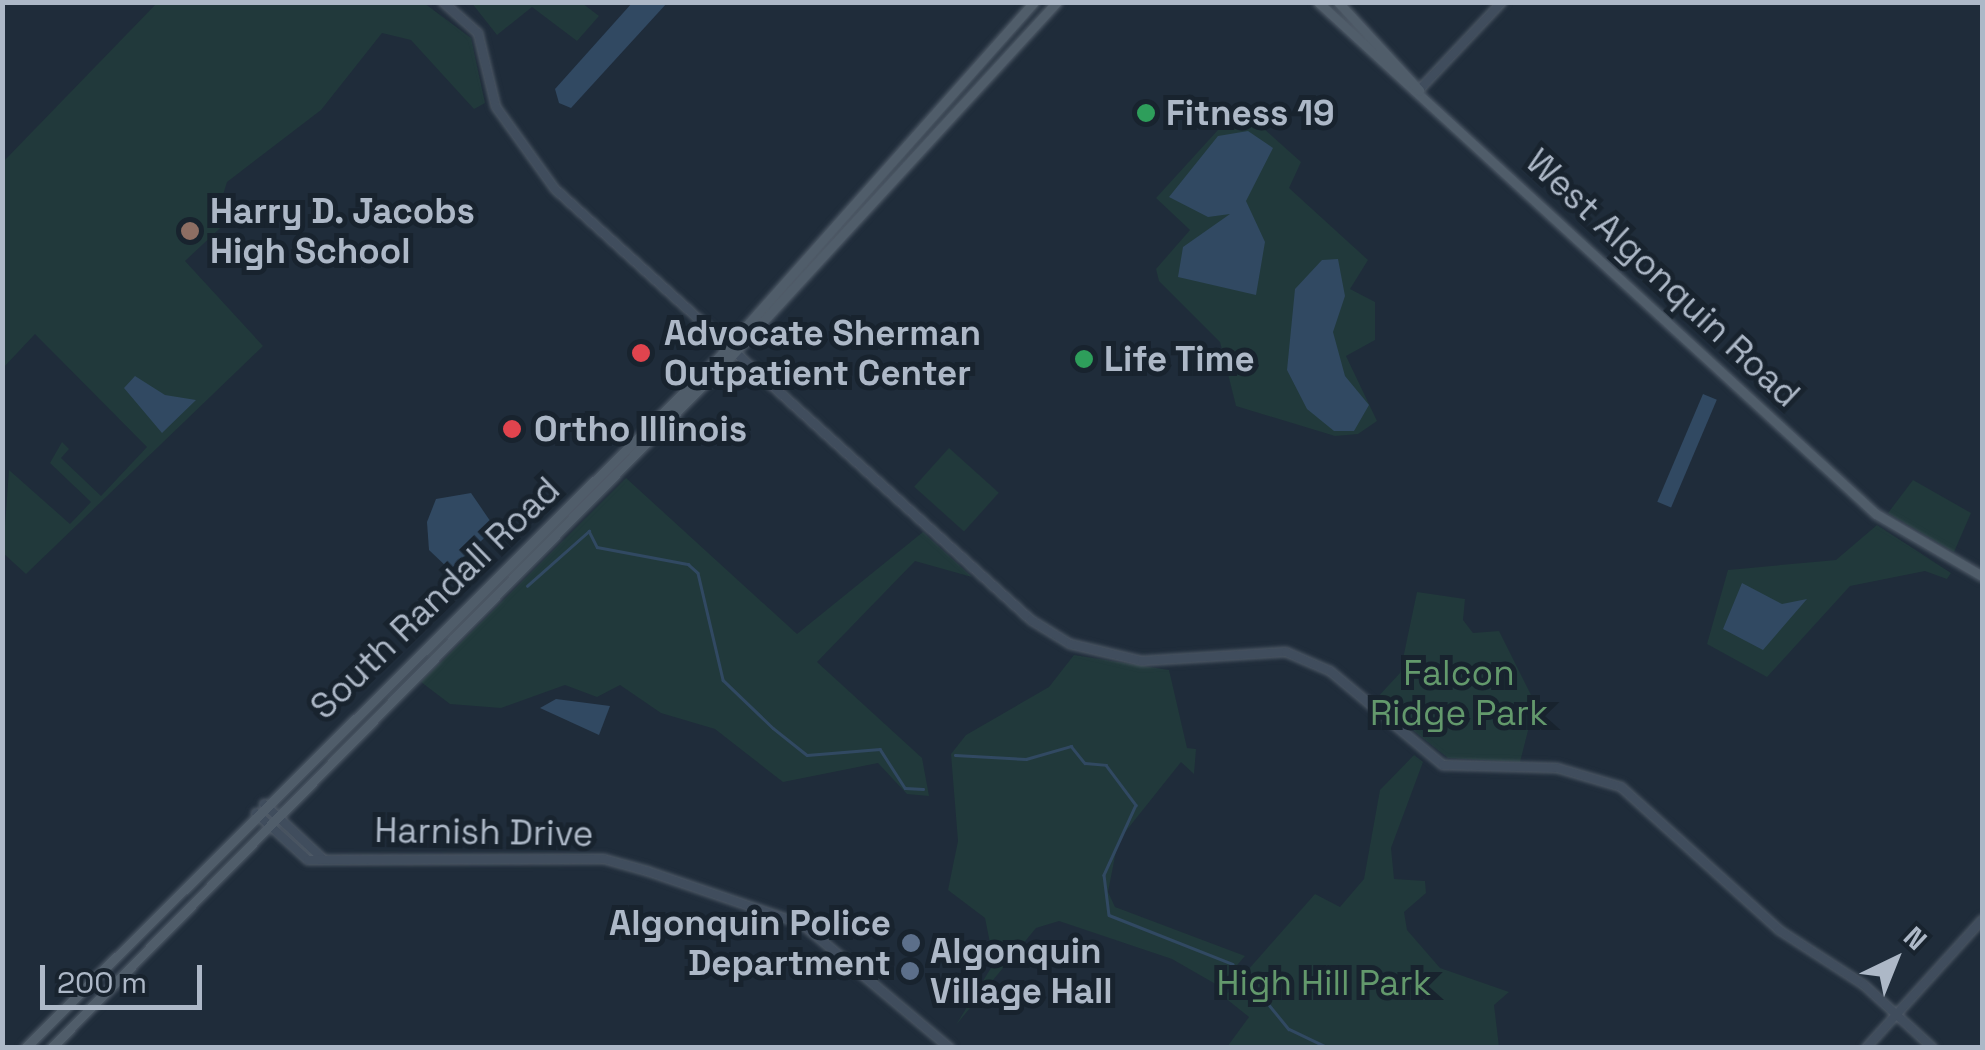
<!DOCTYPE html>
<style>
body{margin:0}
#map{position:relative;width:1985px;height:1050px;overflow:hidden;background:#1f2c3a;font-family:"Space Grotesk",sans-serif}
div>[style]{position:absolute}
.green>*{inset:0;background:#21393b;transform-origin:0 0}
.water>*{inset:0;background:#314962;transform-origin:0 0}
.stream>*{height:2.5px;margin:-1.25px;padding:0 1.25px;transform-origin:1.25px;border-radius:1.25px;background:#314962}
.roads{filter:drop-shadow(0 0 2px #505b68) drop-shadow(0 0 2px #505b68)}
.secondary>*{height:8px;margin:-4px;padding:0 4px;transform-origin:4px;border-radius:4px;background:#404d5d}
.primary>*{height:9px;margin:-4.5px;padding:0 4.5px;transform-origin:4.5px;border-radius:4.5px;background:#505d6a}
.dots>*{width:28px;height:28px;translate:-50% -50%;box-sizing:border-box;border:5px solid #18232e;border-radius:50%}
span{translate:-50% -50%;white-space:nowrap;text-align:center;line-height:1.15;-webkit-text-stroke:10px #18232e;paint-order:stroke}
.poi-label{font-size:35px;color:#adb8c7;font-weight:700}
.left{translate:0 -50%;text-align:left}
.right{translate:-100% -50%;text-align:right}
.street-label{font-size:35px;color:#adb8c7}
.park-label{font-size:35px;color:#63996c}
.frame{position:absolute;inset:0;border:5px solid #adb8c7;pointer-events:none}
.north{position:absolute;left:1845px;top:910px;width:100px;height:100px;-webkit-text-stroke:8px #18232e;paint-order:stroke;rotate:43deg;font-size:28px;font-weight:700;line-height:40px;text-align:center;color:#adb8c7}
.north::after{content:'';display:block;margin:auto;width:35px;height:45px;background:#adb8c7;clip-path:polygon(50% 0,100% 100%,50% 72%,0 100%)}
.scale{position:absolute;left:40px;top:965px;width:162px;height:45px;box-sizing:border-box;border:5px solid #adb8c7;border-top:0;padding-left:12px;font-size:30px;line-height:35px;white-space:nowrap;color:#adb8c7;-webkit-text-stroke:8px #18232e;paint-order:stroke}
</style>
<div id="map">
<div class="green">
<div style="clip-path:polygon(471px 2px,582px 3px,599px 16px,577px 41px,532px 7px,497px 35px)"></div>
<div style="clip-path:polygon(157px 3px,424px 3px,471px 38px,485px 103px,474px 109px,411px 40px,382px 33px,321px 110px,227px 182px,222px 198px,233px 216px,185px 261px,263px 346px,26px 574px,3px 553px,9px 470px,70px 524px,91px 502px,50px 463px,62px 442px,69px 449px,61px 458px,101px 496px,147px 447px,35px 334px,3px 368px,2px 163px)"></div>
<div style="clip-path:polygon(1228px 119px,1253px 119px,1301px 162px,1289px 188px,1368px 260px,1350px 289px,1375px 302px,1375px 340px,1346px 356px,1377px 421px,1358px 434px,1335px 436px,1236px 406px,1220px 342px,1159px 281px,1156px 269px,1190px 230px,1156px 198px)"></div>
<div style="left:949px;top:448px;width:67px;height:52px;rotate:42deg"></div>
<div style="clip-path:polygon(626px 478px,797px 634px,923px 532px,972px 577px,915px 561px,817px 662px,922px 758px,929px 796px,907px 794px,878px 763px,783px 782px,715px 729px,661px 713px,620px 685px,597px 697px,565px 685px,501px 708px,450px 704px,421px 682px)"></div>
<div style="clip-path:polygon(1913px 480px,1971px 513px,1954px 552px,1888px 513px)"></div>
<div style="clip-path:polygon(1877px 525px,1951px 573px,1947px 579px,1925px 571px,1850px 586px,1767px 677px,1707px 644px,1728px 570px,1836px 560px)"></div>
<div style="clip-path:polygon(1417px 592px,1465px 599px,1463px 620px,1473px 633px,1499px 631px,1535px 703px,1520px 762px,1448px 758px,1375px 700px,1400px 673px)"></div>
<div style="clip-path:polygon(1074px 655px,1169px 670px,1187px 748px,1196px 749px,1194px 774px,1181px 762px,1118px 841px,1108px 892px,1115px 907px,1245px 956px,1219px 986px,1172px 959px,1059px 921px,1036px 928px,956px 1025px,994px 963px,985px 918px,948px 890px,958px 841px,951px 754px,966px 735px,1049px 687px)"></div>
<div style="clip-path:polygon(1414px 755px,1423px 762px,1391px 848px,1394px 879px,1425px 881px,1426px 893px,1404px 912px,1407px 930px,1440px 968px,1509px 992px,1494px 1005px,1499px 1047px,1227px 1047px,1249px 1017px,1224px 997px,1315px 894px,1340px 907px,1364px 879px,1380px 790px)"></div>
</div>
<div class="water">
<div style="clip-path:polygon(632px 3px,667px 3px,571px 108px,559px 103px,555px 89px)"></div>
<div style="clip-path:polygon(1248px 131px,1273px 148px,1246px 201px,1265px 242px,1256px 295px,1178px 277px,1183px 247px,1230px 214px,1208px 217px,1169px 197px,1218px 136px)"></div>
<div style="clip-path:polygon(1338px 259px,1345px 296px,1333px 332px,1345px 376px,1369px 405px,1354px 431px,1334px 431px,1307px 409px,1287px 370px,1295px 289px,1322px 260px)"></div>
<div style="clip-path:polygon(135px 376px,165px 395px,196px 400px,162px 433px,124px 388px)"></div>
<div style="left:1703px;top:394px;width:15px;height:117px;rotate:23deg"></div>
<div style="clip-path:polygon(471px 493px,495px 528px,450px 570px,429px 550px,427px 522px,436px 499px)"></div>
<div style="clip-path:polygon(1742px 583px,1782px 604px,1807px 599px,1763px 650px,1723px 629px)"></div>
<div style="clip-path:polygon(556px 699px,610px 706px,599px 735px,540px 708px)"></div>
</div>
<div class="stream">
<div style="left:527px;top:586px;width:83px;rotate:-41.6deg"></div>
<div style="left:589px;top:531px;width:18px;rotate:63deg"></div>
<div style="left:597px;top:547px;width:93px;rotate:10.6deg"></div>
<div style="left:688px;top:564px;width:13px;rotate:42deg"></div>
<div style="left:698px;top:573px;width:110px;rotate:76.8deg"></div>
<div style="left:723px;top:680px;width:69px;rotate:43.8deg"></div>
<div style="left:773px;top:728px;width:43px;rotate:38.5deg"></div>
<div style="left:807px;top:755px;width:73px;rotate:-4.7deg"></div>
<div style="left:880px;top:749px;width:46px;rotate:57.3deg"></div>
<div style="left:905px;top:788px;width:18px;rotate:3deg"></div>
<div style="left:955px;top:755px;width:71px;rotate:3.2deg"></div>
<div style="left:1026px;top:759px;width:47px;rotate:-16.1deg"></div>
<div style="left:1071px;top:746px;width:22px;rotate:51deg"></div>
<div style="left:1085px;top:763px;width:21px;rotate:5deg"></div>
<div style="left:1106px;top:765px;width:50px;rotate:53.1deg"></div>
<div style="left:1136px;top:805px;width:77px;rotate:114.6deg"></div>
<div style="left:1104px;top:875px;width:40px;rotate:82.9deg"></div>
<div style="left:1109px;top:915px;width:133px;rotate:21.6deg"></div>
<div style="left:1252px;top:974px;width:13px;rotate:13deg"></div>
<div style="left:1265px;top:977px;width:24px;rotate:88deg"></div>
<div style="left:1266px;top:1001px;width:36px;rotate:51deg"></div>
<div style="left:1289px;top:1029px;width:44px;rotate:25.4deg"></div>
</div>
<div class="roads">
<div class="secondary">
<div style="left:443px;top:2px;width:47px;rotate:41.5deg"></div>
<div style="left:478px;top:33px;width:76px;rotate:76.3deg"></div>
<div style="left:496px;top:107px;width:101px;rotate:54.3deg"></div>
<div style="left:555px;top:189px;width:642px;rotate:42.16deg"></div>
<div style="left:1031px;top:620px;width:46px;rotate:31.6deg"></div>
<div style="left:1070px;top:644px;width:74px;rotate:13.3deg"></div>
<div style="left:1142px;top:661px;width:144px;rotate:-3.6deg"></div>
<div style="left:1286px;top:652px;width:48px;rotate:23.4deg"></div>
<div style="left:1330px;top:671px;width:147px;rotate:39.8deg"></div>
<div style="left:1443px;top:765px;width:114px;rotate:1.5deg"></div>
<div style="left:1557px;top:768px;width:67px;rotate:16.5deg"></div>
<div style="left:1621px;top:787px;width:213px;rotate:42.1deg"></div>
<div style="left:1779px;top:930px;width:101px;rotate:32.9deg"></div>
<div style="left:1864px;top:985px;width:93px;rotate:42.4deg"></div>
<div style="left:1419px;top:90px;width:121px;rotate:-46.7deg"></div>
<div style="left:264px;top:804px;width:81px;rotate:43deg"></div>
<div style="left:256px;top:813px;width:70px;rotate:42.1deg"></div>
<div style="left:308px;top:860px;width:296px;rotate:-0.2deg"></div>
<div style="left:604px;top:859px;width:45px;rotate:15.6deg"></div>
<div style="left:647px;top:871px;width:164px;rotate:18.9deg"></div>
<div style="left:802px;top:924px;width:193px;rotate:40deg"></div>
<div style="left:1866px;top:1048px;width:173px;rotate:-47.8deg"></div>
</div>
<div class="primary">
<div style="left:1318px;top:2px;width:757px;rotate:42.54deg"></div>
<div style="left:1876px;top:514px;width:123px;rotate:30.3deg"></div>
<div style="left:1338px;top:2px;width:120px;rotate:47.4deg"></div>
<div style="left:25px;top:1048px;width:977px;rotate:-44.88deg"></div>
<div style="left:717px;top:359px;width:477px;rotate:-48.4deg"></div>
<div style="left:51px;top:1048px;width:958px;rotate:-45.47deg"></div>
<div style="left:723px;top:365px;width:493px;rotate:-47.4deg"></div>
</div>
</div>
<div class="dots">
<div style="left:1146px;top:113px;background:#2e9e5b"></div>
<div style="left:190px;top:231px;background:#8d6e63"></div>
<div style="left:641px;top:353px;background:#e0444e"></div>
<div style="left:1084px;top:359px;background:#2e9e5b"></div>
<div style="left:512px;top:429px;background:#e0444e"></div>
<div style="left:911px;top:943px;background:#5c6f8a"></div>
<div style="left:910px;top:971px;background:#5c6f8a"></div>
</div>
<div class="poi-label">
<span class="left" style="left:1166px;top:113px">Fitness 19</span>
<span class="left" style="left:210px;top:231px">Harry D. Jacobs<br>High School</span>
<span class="left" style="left:664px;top:353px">Advocate Sherman<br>Outpatient Center</span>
<span class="left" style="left:1104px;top:359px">Life Time</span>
<span class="left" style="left:534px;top:429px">Ortho Illinois</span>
<span class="right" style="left:891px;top:943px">Algonquin Police<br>Department</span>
<span class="left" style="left:930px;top:971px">Algonquin<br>Village Hall</span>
</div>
<div class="street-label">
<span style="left:1663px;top:278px;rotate:43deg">West Algonquin Road</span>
<span style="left:435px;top:598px;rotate:-44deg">South Randall Road</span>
<span style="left:484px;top:832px;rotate:1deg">Harnish Drive</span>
</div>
<div class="park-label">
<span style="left:1459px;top:693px">Falcon<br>Ridge Park</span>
<span style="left:1324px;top:983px">High Hill Park</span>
</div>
<div class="frame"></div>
<div class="north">N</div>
<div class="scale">200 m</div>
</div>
